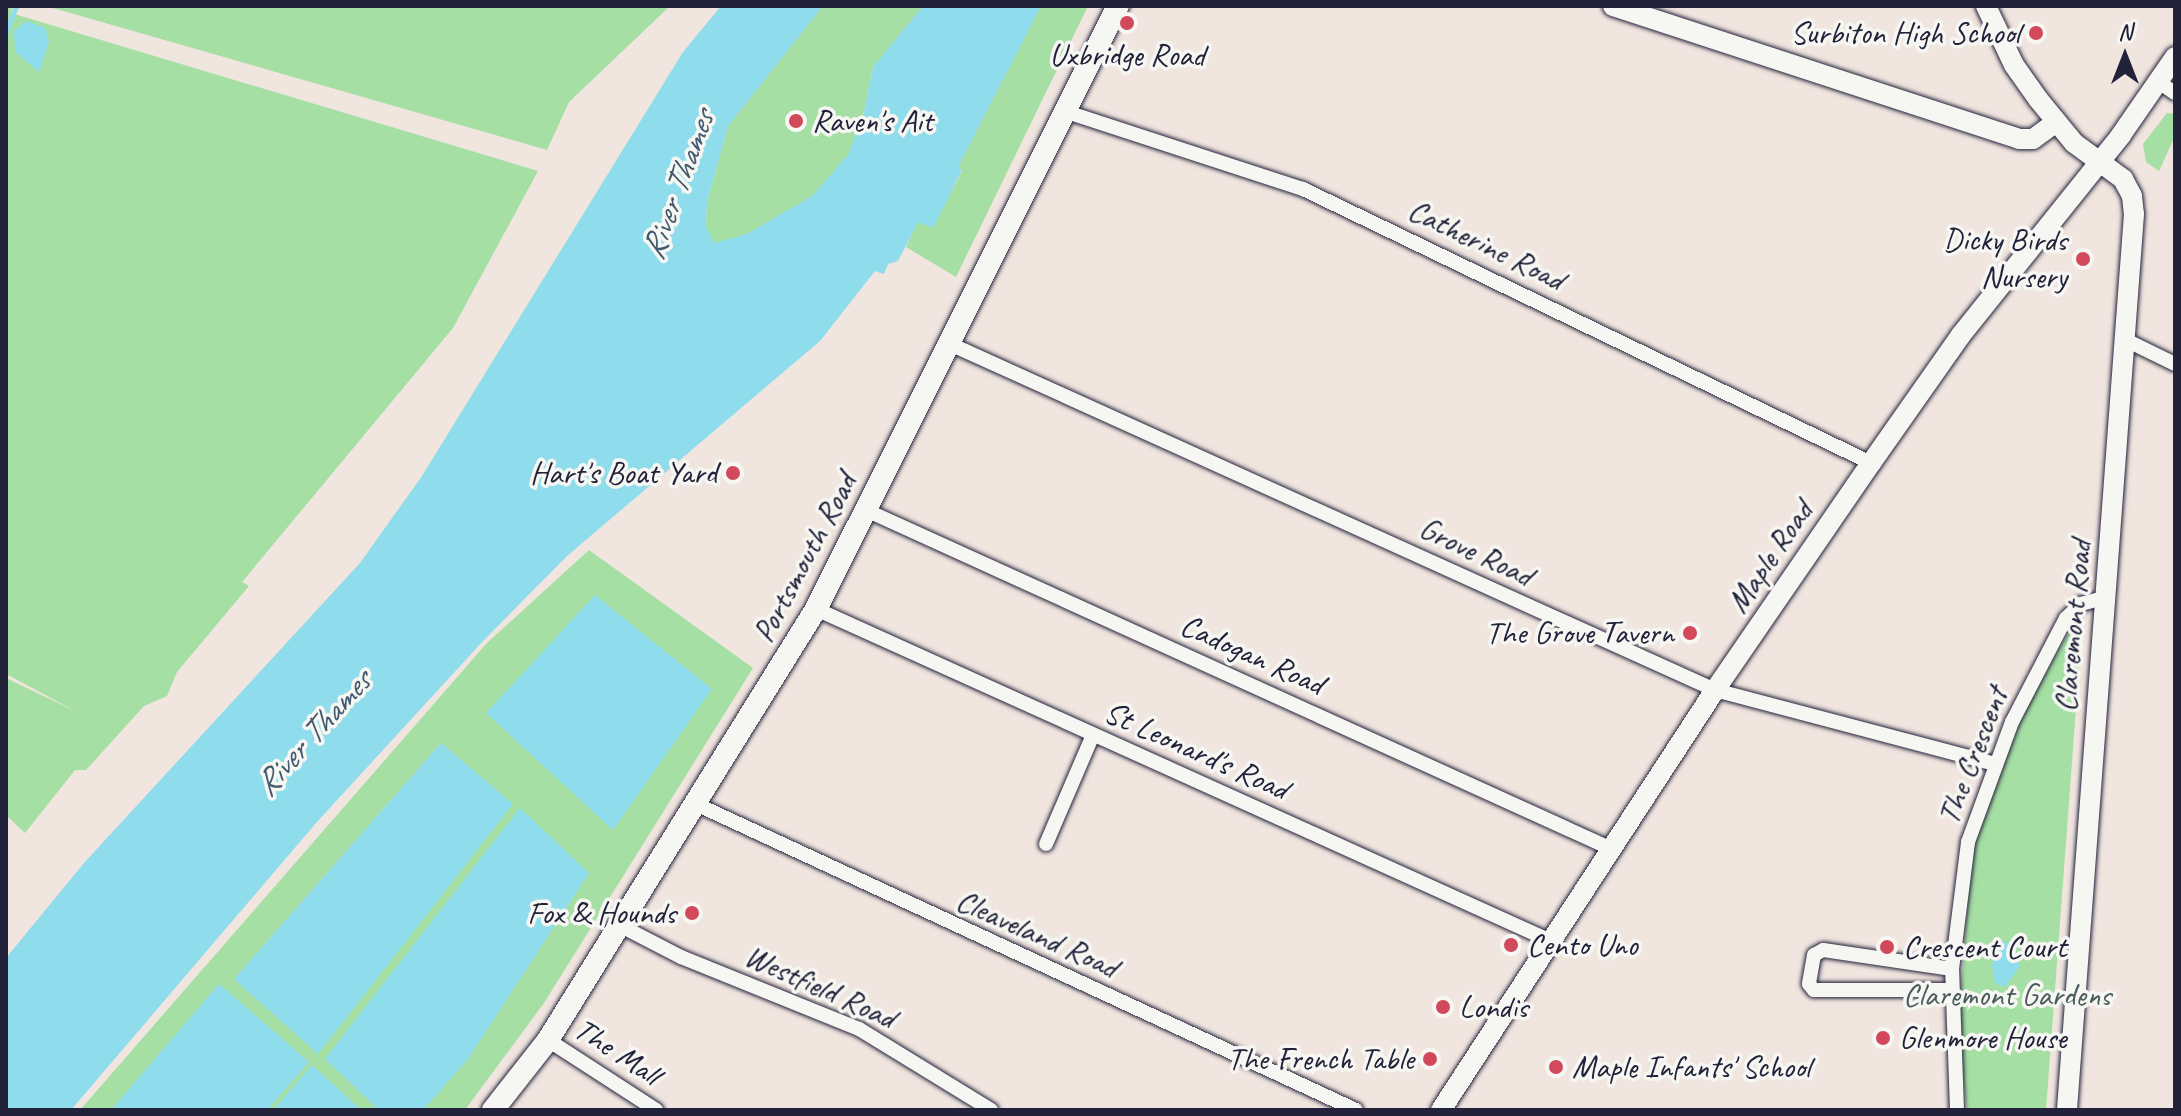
<!DOCTYPE html>
<style>
body{margin:0}
#map{position:relative;width:2181px;height:1116px;overflow:hidden;background:#f1e5df;font-family:Caveat,sans-serif}
div>[style]{position:absolute}
.green>*{inset:0;background:#a5dfa4}
.water>*{inset:0;background:#8edcec}
.stream>*{height:5px;margin:-2.5px;padding:0 2.5px;transform-origin:2.5px;border-radius:2.5px;background:#8edcec}
.roads{filter:drop-shadow(0 0 2px #22223b) drop-shadow(0 0 2px #22223b)}
.street>*{height:14px;margin:-7px;padding:0 7px;transform-origin:7px;border-radius:7px;background:#f6f6f2}
.secondary>*{height:20px;margin:-10px;padding:0 10px;transform-origin:10px;border-radius:10px;background:#f6f6f2}
.primary>*{height:22px;margin:-11px;padding:0 11px;transform-origin:11px;border-radius:11px;background:#f6f6f2}
.dots>*{width:22px;height:22px;translate:-50% -50%;box-sizing:border-box;border:4px solid #f6f6f2;border-radius:50%}
span{translate:-50% -50%;white-space:nowrap;text-align:center;line-height:1.15;-webkit-text-stroke:7px #f6f6f2;paint-order:stroke}
.poi-label{font-size:32px;color:#22223b}
.right{translate:-100% -50%;text-align:right}
.left{translate:0 -50%;text-align:left}
.street-label{font-size:32px;color:#22223b}
.park-label{font-size:32px;color:#495b5a}
.water-label{font-size:34px;color:#425a70;font-style:italic}
.frame{position:absolute;inset:0;border:8px solid #22223b;pointer-events:none}
.north{position:absolute;left:2085px;top:16px;width:80px;height:80px;-webkit-text-stroke:6px #f6f6f2;paint-order:stroke;rotate:0deg;font-size:22px;font-weight:700;line-height:32px;text-align:center;color:#22223b}
.north::after{content:'';display:block;margin:auto;width:28px;height:36px;background:#22223b;clip-path:polygon(50% 0,100% 100%,50% 72%,0 100%)}
</style>
<div id="map">
<div class="green">
<div style="clip-path:polygon(6px 6px,13px 6px,11px 13px,538px 171px,453px 328px,242px 582px,249px 586px,177px 672px,167px 696px,144px 706px,86px 770px,75px 770px,25px 833px,6px 815px,6px 678px,77px 712px,6px 674px)"></div>
<div style="clip-path:polygon(46px 6px,670px 6px,569px 102px,547px 150px)"></div>
<div style="clip-path:polygon(823px 6px,923px 6px,873px 67px,863px 116px,848px 155px,812px 196px,747px 234px,714px 243px,706px 227px,707px 202px,728px 126px)"></div>
<div style="clip-path:polygon(1041px 6px,1088px 6px,956px 277px,906px 247px,918px 221px,933px 227px,962px 171px,958px 167px)"></div>
<div style="clip-path:polygon(2167px 113px,2175px 114px,2175px 136px,2159px 171px,2146px 162px,2143px 144px)"></div>
<div style="clip-path:polygon(evenodd,589px 550px,753px 668px,544px 1003px,465px 1110px,423px 1110px,468px 1059px,589px 873px,326px 1060px,379px 1110px,361px 1110px,312px 1066px,273px 1110px,267px 1110px,309px 1062px,219px 985px,111px 1110px,80px 1110px,486px 644px,589px 550px,441px 743px,512px 804px,317px 1053px,234px 979px,441px 743px)"></div>
<div style="clip-path:polygon(2073px 625px,2082px 628px,2046px 1110px,1967px 1110px,1958px 1025px,1973px 839px,2017px 724px)"></div>
</div>
<div class="water">
<div style="clip-path:polygon(721px 6px,823px 6px,728px 126px,707px 202px,706px 226px,714px 243px,747px 234px,812px 196px,848px 155px,863px 116px,873px 67px,923px 6px,1041px 6px,958px 167px,962px 170px,933px 228px,918px 222px,898px 261px,888px 264px,884px 274px,875px 271px,820px 341px,567px 556px,483px 641px,316px 823px,71px 1110px,6px 1110px,6px 958px,84px 863px,360px 563px,422px 476px,683px 52px)"></div>
<div style="clip-path:polygon(26px 21px,45px 28px,49px 42px,39px 72px,15px 52px,14px 31px)"></div>
<div style="clip-path:polygon(595px 595px,712px 689px,613px 830px,486px 713px)"></div>
<div style="clip-path:polygon(441px 743px,513px 804px,318px 1054px,234px 979px)"></div>
<div style="clip-path:polygon(520px 808px,589px 873px,468px 1059px,423px 1110px,379px 1110px,325px 1059px)"></div>
<div style="clip-path:polygon(2002px 941px,2011px 944px,2020px 966px,2005px 987px,1995px 983px,1992px 966px,1995px 948px)"></div>
<div style="clip-path:polygon(219px 984px,309px 1062px,267px 1110px,111px 1110px)"></div>
<div style="clip-path:polygon(312px 1065px,361px 1110px,273px 1110px)"></div>
</div>
<div class="stream">
<div style="left:6px;top:32px;width:28px;rotate:-69deg"></div>
</div>
<div class="roads">
<div class="street">
<div style="left:2159px;top:82px;width:19px;rotate:35deg"></div>
<div style="left:1064px;top:111px;width:251px;rotate:18.1deg"></div>
<div style="left:1303px;top:189px;width:631px;rotate:25.75deg"></div>
<div style="left:2128px;top:341px;width:52px;rotate:26.1deg"></div>
<div style="left:950px;top:344px;width:840px;rotate:24.34deg"></div>
<div style="left:1715px;top:690px;width:290px;rotate:14.8deg"></div>
<div style="left:868px;top:511px;width:819px;rotate:24.44deg"></div>
<div style="left:816px;top:609px;width:809px;rotate:24.31deg"></div>
<div style="left:698px;top:805px;width:725px;rotate:24.87deg"></div>
<div style="left:1046px;top:844px;width:119px;rotate:-66.7deg"></div>
<div style="left:621px;top:926px;width:68px;rotate:27.3deg"></div>
<div style="left:681px;top:957px;width:192px;rotate:22deg"></div>
<div style="left:859px;top:1029px;width:155px;rotate:31.5deg"></div>
<div style="left:1952px;top:969px;width:130px;rotate:-171.6deg"></div>
<div style="left:1823px;top:950px;width:10px;rotate:151deg"></div>
<div style="left:1814px;top:955px;width:29px;rotate:100deg"></div>
<div style="left:1809px;top:984px;width:8px;rotate:50deg"></div>
<div style="left:1814px;top:990px;width:138px"></div>
<div style="left:548px;top:1040px;width:129px;rotate:32.9deg"></div>
<div style="left:1957px;top:1110px;width:141px;rotate:-92deg"></div>
<div style="left:1952px;top:969px;width:128px;rotate:-82.8deg"></div>
<div style="left:1968px;top:842px;width:128px;rotate:-69.9deg"></div>
<div style="left:2012px;top:722px;width:117px;rotate:-62.6deg"></div>
<div style="left:2066px;top:618px;width:21px;rotate:-43deg"></div>
<div style="left:2081px;top:604px;width:24px;rotate:-15deg"></div>
</div>
<div class="secondary">
<div style="left:1613px;top:6px;width:427px;rotate:18.1deg"></div>
<div style="left:2019px;top:139px;width:14px"></div>
<div style="left:2033px;top:139px;width:29px;rotate:-36deg"></div>
<div style="left:1986px;top:6px;width:65px;rotate:64.6deg"></div>
<div style="left:2014px;top:65px;width:42px;rotate:54.8deg"></div>
<div style="left:2038px;top:99px;width:57px;rotate:50.7deg"></div>
<div style="left:2074px;top:143px;width:61px;rotate:36.3deg"></div>
<div style="left:2123px;top:179px;width:19px;rotate:62deg"></div>
<div style="left:2132px;top:196px;width:18px;rotate:84deg"></div>
<div style="left:2134px;top:214px;width:899px;rotate:94.28deg"></div>
<div style="left:1441px;top:1110px;width:501px;rotate:-56.88deg"></div>
<div style="left:1715px;top:690px;width:275px;rotate:-55.5deg"></div>
<div style="left:1871px;top:463px;width:156px;rotate:-54.9deg"></div>
<div style="left:1961px;top:335px;width:256px;rotate:-51.3deg"></div>
<div style="left:2121px;top:135px;width:95px;rotate:-55.3deg"></div>
</div>
<div class="primary">
<div style="left:493px;top:1110px;width:89px;rotate:-51.8deg"></div>
<div style="left:548px;top:1040px;width:508px;rotate:-58.13deg"></div>
<div style="left:816px;top:609px;width:674px;rotate:-63.4deg"></div>
</div>
</div>
<div class="dots">
<div style="left:1127px;top:23px;background:#d1495b"></div>
<div style="left:2036px;top:33px;background:#d1495b"></div>
<div style="left:796px;top:121px;background:#d1495b"></div>
<div style="left:2083px;top:259px;background:#d1495b"></div>
<div style="left:733px;top:473px;background:#d1495b"></div>
<div style="left:1690px;top:633px;background:#d1495b"></div>
<div style="left:692px;top:913px;background:#d1495b"></div>
<div style="left:1511px;top:945px;background:#d1495b"></div>
<div style="left:1887px;top:947px;background:#d1495b"></div>
<div style="left:1443px;top:1007px;background:#d1495b"></div>
<div style="left:1883px;top:1038px;background:#d1495b"></div>
<div style="left:1430px;top:1059px;background:#d1495b"></div>
<div style="left:1556px;top:1067px;background:#d1495b"></div>
</div>
<div class="poi-label">
<span class="right" style="left:2020px;top:33px">Surbiton High School</span>
<span style="left:1127px;top:55px">Uxbridge Road</span>
<span class="left" style="left:812px;top:121px">Raven's Ait</span>
<span class="right" style="left:2067px;top:259px">Dicky Birds<br>Nursery</span>
<span class="right" style="left:717px;top:473px">Hart's Boat Yard</span>
<span class="right" style="left:1674px;top:633px">The Grove Tavern</span>
<span class="right" style="left:676px;top:913px">Fox &amp; Hounds</span>
<span class="left" style="left:1527px;top:945px">Cento Uno</span>
<span class="left" style="left:1903px;top:947px">Crescent Court</span>
<span class="left" style="left:1459px;top:1007px">Londis</span>
<span class="left" style="left:1899px;top:1038px">Glenmore House</span>
<span class="right" style="left:1414px;top:1059px">The French Table</span>
<span class="left" style="left:1572px;top:1067px">Maple Infants' School</span>
</div>
<div class="street-label">
<span style="left:1486px;top:245px;rotate:26deg">Catherine Road</span>
<span style="left:1476px;top:552px;rotate:25deg">Grove Road</span>
<span style="left:1770px;top:557px;rotate:-56deg">Maple Road</span>
<span style="left:805px;top:558px;rotate:-62deg">Portsmouth Road</span>
<span style="left:2073px;top:626px;rotate:-85deg">Claremont Road</span>
<span style="left:1252px;top:655px;rotate:24deg">Cadogan Road</span>
<span style="left:1196px;top:751px;rotate:24deg">St Leonard's Road</span>
<span style="left:1973px;top:756px;rotate:-69deg">The Crescent</span>
<span style="left:1037px;top:934px;rotate:24deg">Cleaveland Road</span>
<span style="left:820px;top:987px;rotate:24deg">Westfield Road</span>
<span style="left:617px;top:1052px;rotate:33deg">The Mall</span>
</div>
<div class="park-label">
<span style="left:2007px;top:995px">Claremont Gardens</span>
</div>
<div class="water-label">
<span style="left:677px;top:185px;rotate:-70deg">River Thames</span>
<span style="left:312px;top:733px;rotate:-48deg">River Thames</span>
</div>
<div class="frame"></div>
<div class="north">N</div>
</div>
